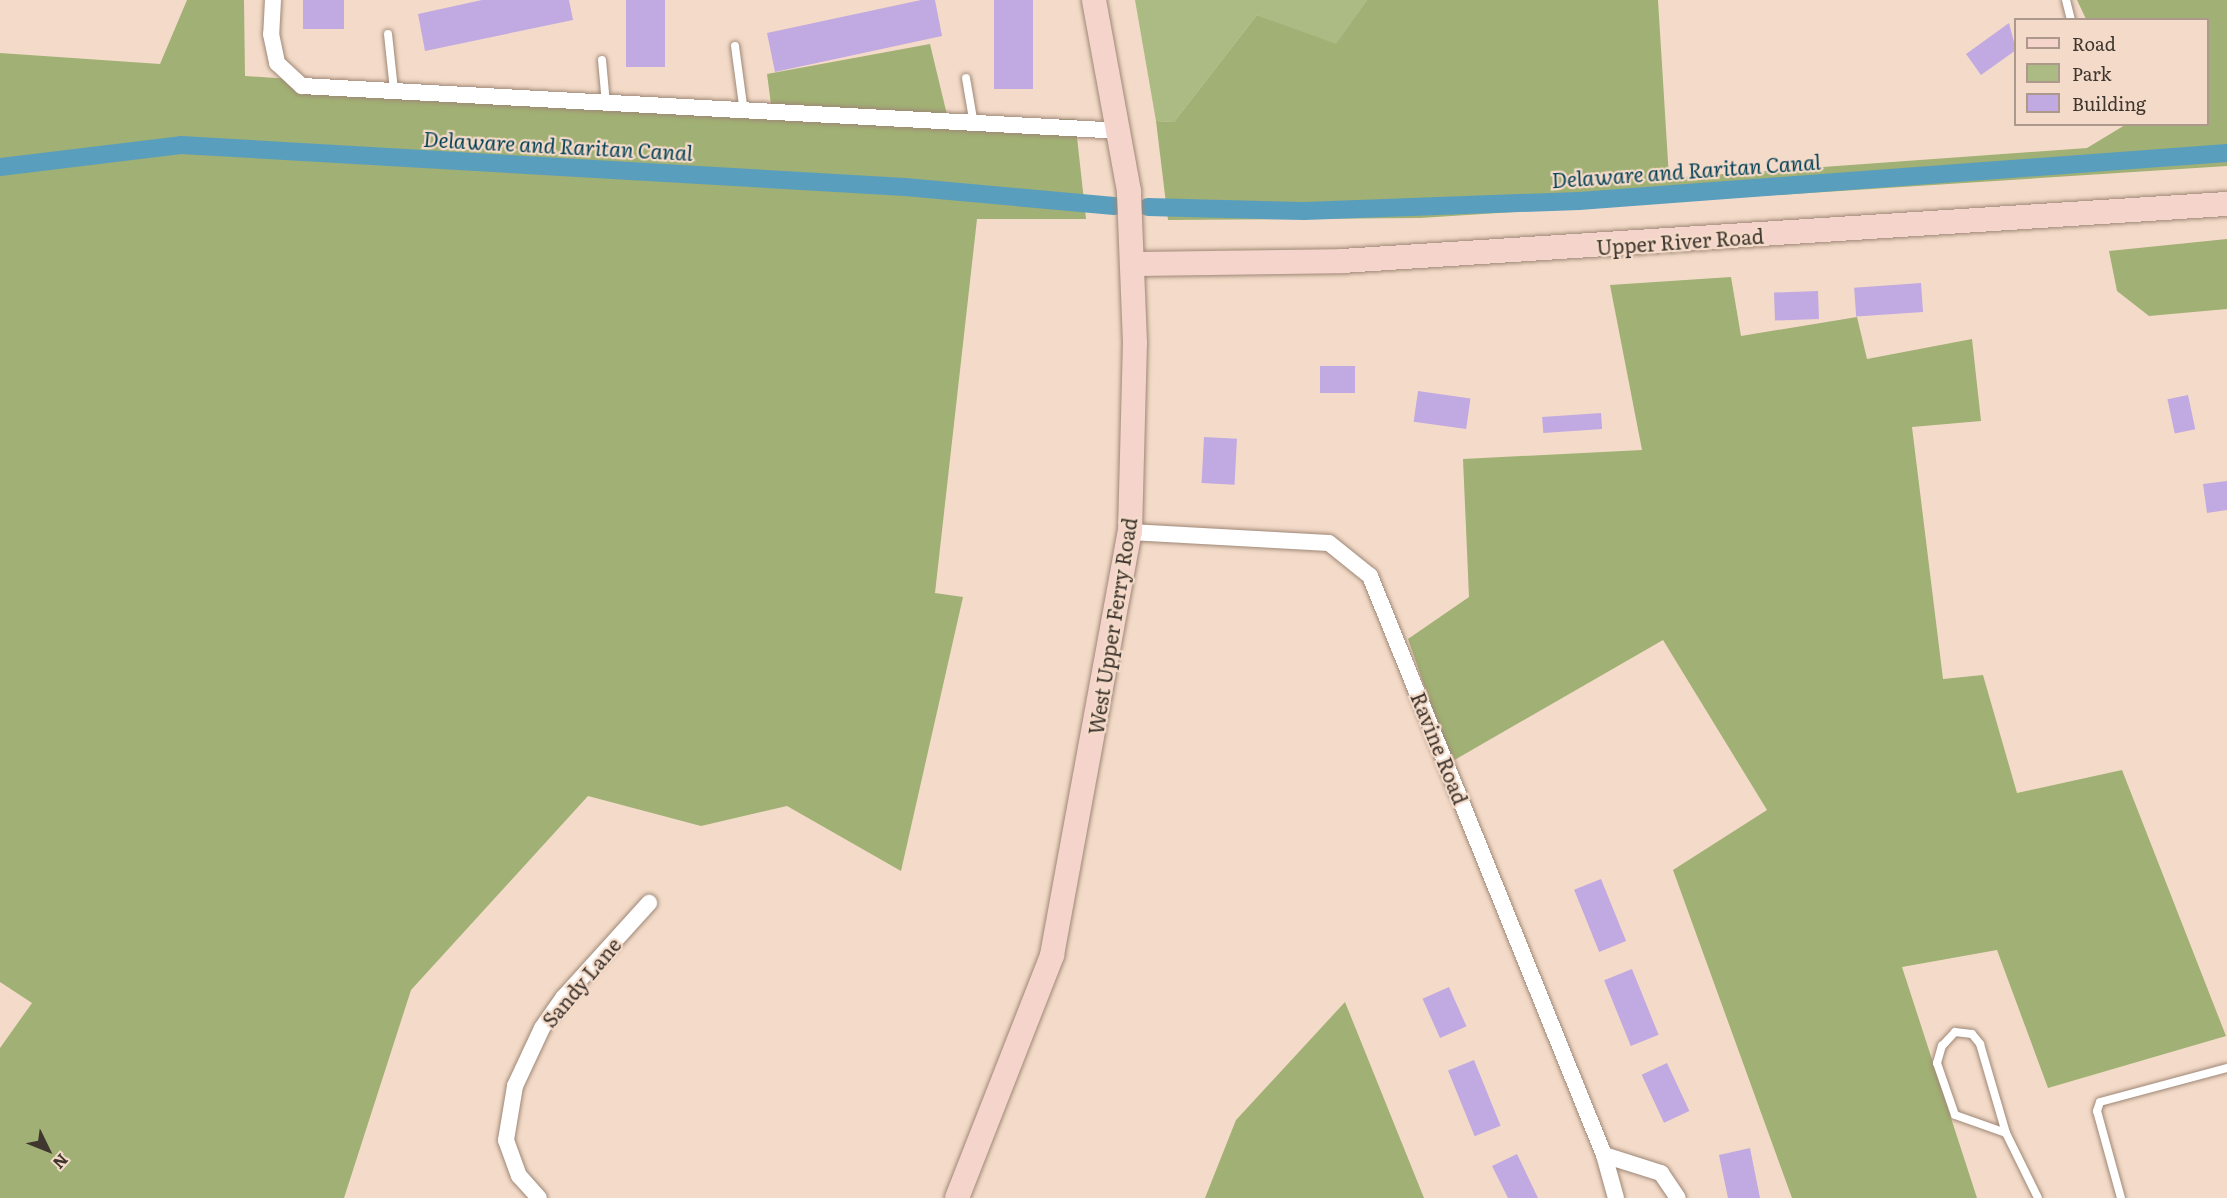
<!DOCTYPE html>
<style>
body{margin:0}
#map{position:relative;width:2227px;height:1198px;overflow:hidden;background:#f4dbc9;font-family:Literata,serif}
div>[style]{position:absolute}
.green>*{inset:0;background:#acba83}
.forest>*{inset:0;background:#a1b074}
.canal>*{height:18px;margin:-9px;padding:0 9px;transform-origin:9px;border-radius:9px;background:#5a9ebd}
.building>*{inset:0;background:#c1a9e1;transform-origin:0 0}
.roads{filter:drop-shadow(0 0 2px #9e8776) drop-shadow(0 0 2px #9e8776)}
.lane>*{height:8px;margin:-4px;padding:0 4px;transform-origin:4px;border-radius:4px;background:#fff}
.street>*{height:16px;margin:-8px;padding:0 8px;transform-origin:8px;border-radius:8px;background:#fff}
.secondary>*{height:24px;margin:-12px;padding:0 12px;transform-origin:12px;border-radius:12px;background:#f5d5cb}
span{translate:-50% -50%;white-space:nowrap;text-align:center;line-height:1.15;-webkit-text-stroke:4.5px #f4dbc9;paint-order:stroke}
.street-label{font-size:20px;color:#3f362f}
.water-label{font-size:21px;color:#013f55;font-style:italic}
.legend{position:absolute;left:2014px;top:18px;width:195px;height:108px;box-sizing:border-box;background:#f4dbc9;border:2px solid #ac998b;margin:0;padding:8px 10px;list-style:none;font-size:18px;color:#3f362f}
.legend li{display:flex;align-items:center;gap:12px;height:30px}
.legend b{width:30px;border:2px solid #ac998b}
.north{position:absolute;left:18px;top:1120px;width:60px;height:60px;-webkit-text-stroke:4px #f4dbc9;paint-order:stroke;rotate:133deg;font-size:16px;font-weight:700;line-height:24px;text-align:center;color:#3f362f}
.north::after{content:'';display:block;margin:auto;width:21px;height:27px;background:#3f362f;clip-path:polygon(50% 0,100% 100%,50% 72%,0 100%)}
</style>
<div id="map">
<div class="green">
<div style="clip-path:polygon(1135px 0,1367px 0,1336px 45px,1257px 15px,1174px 122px,1156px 121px)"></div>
</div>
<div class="forest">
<div style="clip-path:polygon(187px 0,244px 0,245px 76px,772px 112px,767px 74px,930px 44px,948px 119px,1075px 119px,1086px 219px,977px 219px,935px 593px,963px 597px,901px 871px,787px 806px,701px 826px,588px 796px,411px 990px,344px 1198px,0 1198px,0 1048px,32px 1003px,0 982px,0 53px,160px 64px)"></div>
<div style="clip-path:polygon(1367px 0,1658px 0,1669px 178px,2087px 148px,2125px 125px,2208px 124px,2208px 20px,2086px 19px,2077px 0,2227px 0,2227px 166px,1420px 218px,1168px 220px,1156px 121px,1174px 122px,1257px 15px,1336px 44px)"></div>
<div style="clip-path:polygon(2227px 239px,2227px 309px,2149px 316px,2117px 291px,2109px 251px)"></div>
<div style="clip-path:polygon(1731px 277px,1741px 336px,1857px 317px,1867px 359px,1972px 339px,1981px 421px,1912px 427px,1943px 679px,1983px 675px,2017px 793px,2122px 770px,2226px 1036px,2048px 1088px,1997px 950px,1902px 967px,1977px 1198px,1792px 1198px,1673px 870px,1767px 810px,1663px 640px,1451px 762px,1408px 639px,1469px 597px,1463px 459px,1642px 450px,1610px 285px)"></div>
<div style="clip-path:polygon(1345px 1002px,1424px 1198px,1205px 1198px,1236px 1120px)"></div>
</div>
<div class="canal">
<div style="left:0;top:167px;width:182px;rotate:-6.9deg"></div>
<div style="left:181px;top:145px;width:725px;rotate:3.32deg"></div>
<div style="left:905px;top:187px;width:210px;rotate:5.2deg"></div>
<div style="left:1148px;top:207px;width:156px;rotate:1.5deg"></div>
<div style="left:1304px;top:211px;width:275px;rotate:-2.1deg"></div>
<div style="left:1579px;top:201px;width:650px;rotate:-4.24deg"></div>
</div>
<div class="building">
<div style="left:303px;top:0;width:41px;height:29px"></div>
<div style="clip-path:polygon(482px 0,569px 0,573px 20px,425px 51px,418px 14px)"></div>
<div style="left:626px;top:0;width:39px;height:67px"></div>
<div style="clip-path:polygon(921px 0,935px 0,942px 36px,775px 72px,767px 33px)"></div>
<div style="left:994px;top:0;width:39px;height:89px"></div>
<div style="clip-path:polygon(2009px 23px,2016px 50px,1981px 75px,1966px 54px)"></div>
<div style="left:1921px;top:283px;width:29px;height:67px;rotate:86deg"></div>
<div style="left:1818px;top:291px;width:28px;height:44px;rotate:88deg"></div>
<div style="left:1320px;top:366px;width:35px;height:27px"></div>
<div style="left:1418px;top:391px;width:53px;height:31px;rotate:8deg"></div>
<div style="left:2188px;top:395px;width:35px;height:21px;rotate:78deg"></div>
<div style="left:1601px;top:413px;width:16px;height:59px;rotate:86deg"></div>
<div style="left:1204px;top:437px;width:33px;height:46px;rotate:3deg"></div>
<div style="clip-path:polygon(2227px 481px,2227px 510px,2207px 513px,2203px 484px)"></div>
<div style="left:1601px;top:879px;width:67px;height:29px;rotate:68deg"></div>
<div style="left:1632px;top:969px;width:71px;height:30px;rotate:68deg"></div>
<div style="left:1449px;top:987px;width:43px;height:29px;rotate:66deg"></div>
<div style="left:1474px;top:1060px;width:71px;height:28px;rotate:68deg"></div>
<div style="left:1667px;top:1063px;width:53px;height:28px;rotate:65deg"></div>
<div style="clip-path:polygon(1750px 1148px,1760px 1198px,1728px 1198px,1719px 1155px)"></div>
<div style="clip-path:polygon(1517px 1154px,1538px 1198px,1508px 1198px,1492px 1166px)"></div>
</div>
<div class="roads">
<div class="lane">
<div style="left:2066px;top:0;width:21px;rotate:76deg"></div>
<div style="left:388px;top:34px;width:56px;rotate:83.9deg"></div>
<div style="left:735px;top:46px;width:68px;rotate:82.3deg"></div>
<div style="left:602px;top:60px;width:44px;rotate:84.8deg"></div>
<div style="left:966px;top:78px;width:48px;rotate:80.3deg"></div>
<div style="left:2006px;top:1133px;width:54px;rotate:-160.6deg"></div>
<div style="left:1955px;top:1115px;width:55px;rotate:-109.1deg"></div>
<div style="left:1937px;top:1063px;width:18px;rotate:-74deg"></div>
<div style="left:1942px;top:1046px;width:19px;rotate:-47deg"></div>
<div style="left:1955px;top:1032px;width:17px;rotate:7deg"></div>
<div style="left:1972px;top:1034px;width:13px;rotate:51deg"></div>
<div style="left:1980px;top:1044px;width:93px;rotate:73.7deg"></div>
<div style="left:2006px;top:1133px;width:72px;rotate:63.8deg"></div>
<div style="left:2121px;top:1198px;width:90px;rotate:-105.4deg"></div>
<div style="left:2097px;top:1111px;width:9px;rotate:-72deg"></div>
<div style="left:2100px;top:1102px;width:131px;rotate:-15deg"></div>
</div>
<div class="street">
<div style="left:273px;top:0;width:34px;rotate:93deg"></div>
<div style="left:271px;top:34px;width:30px;rotate:78deg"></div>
<div style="left:277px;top:63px;width:34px;rotate:43deg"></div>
<div style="left:302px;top:86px;width:820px;rotate:3.14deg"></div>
<div style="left:1130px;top:532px;width:199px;rotate:3.2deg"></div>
<div style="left:1329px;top:543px;width:53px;rotate:38.8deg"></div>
<div style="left:1370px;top:576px;width:624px;rotate:67.99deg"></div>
<div style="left:539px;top:1198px;width:30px;rotate:-132deg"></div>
<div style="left:519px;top:1176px;width:38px;rotate:-110deg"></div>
<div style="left:506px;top:1140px;width:55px;rotate:-80.5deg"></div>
<div style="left:515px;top:1086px;width:64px;rotate:-65deg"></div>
<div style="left:542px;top:1028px;width:38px;rotate:-55deg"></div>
<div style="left:564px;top:997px;width:127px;rotate:-47.9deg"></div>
<div style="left:1616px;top:1198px;width:45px;rotate:-105.6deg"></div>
<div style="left:1604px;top:1155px;width:60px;rotate:17.5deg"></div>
<div style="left:1661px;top:1173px;width:30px;rotate:56deg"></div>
</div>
<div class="secondary">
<div style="left:1132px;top:264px;width:210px;rotate:-0.8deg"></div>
<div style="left:1342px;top:261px;width:887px;rotate:-3.69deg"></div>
<div style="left:957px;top:1198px;width:261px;rotate:-68.6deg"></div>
<div style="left:1052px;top:955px;width:430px;rotate:-79.6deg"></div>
<div style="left:1130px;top:532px;width:189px;rotate:-88.5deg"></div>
<div style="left:1135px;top:343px;width:152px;rotate:-92.3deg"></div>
<div style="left:1129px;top:191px;width:194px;rotate:-100.4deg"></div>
</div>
</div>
<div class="street-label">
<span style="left:1680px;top:241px;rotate:-4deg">Upper River Road</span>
<span style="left:1112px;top:626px;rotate:-81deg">West Upper Ferry Road</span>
<span style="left:1440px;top:748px;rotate:68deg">Ravine Road</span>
<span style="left:581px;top:982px;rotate:-50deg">Sandy Lane</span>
</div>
<div class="water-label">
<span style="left:558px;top:145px;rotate:3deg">Delaware and Raritan Canal</span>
<span style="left:1686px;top:170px;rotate:-4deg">Delaware and Raritan Canal</span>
</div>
<ul class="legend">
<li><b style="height:8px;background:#f5d5cb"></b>Road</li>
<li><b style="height:16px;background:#acba83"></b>Park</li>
<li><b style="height:16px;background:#c1a9e1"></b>Building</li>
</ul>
<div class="north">N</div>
</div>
